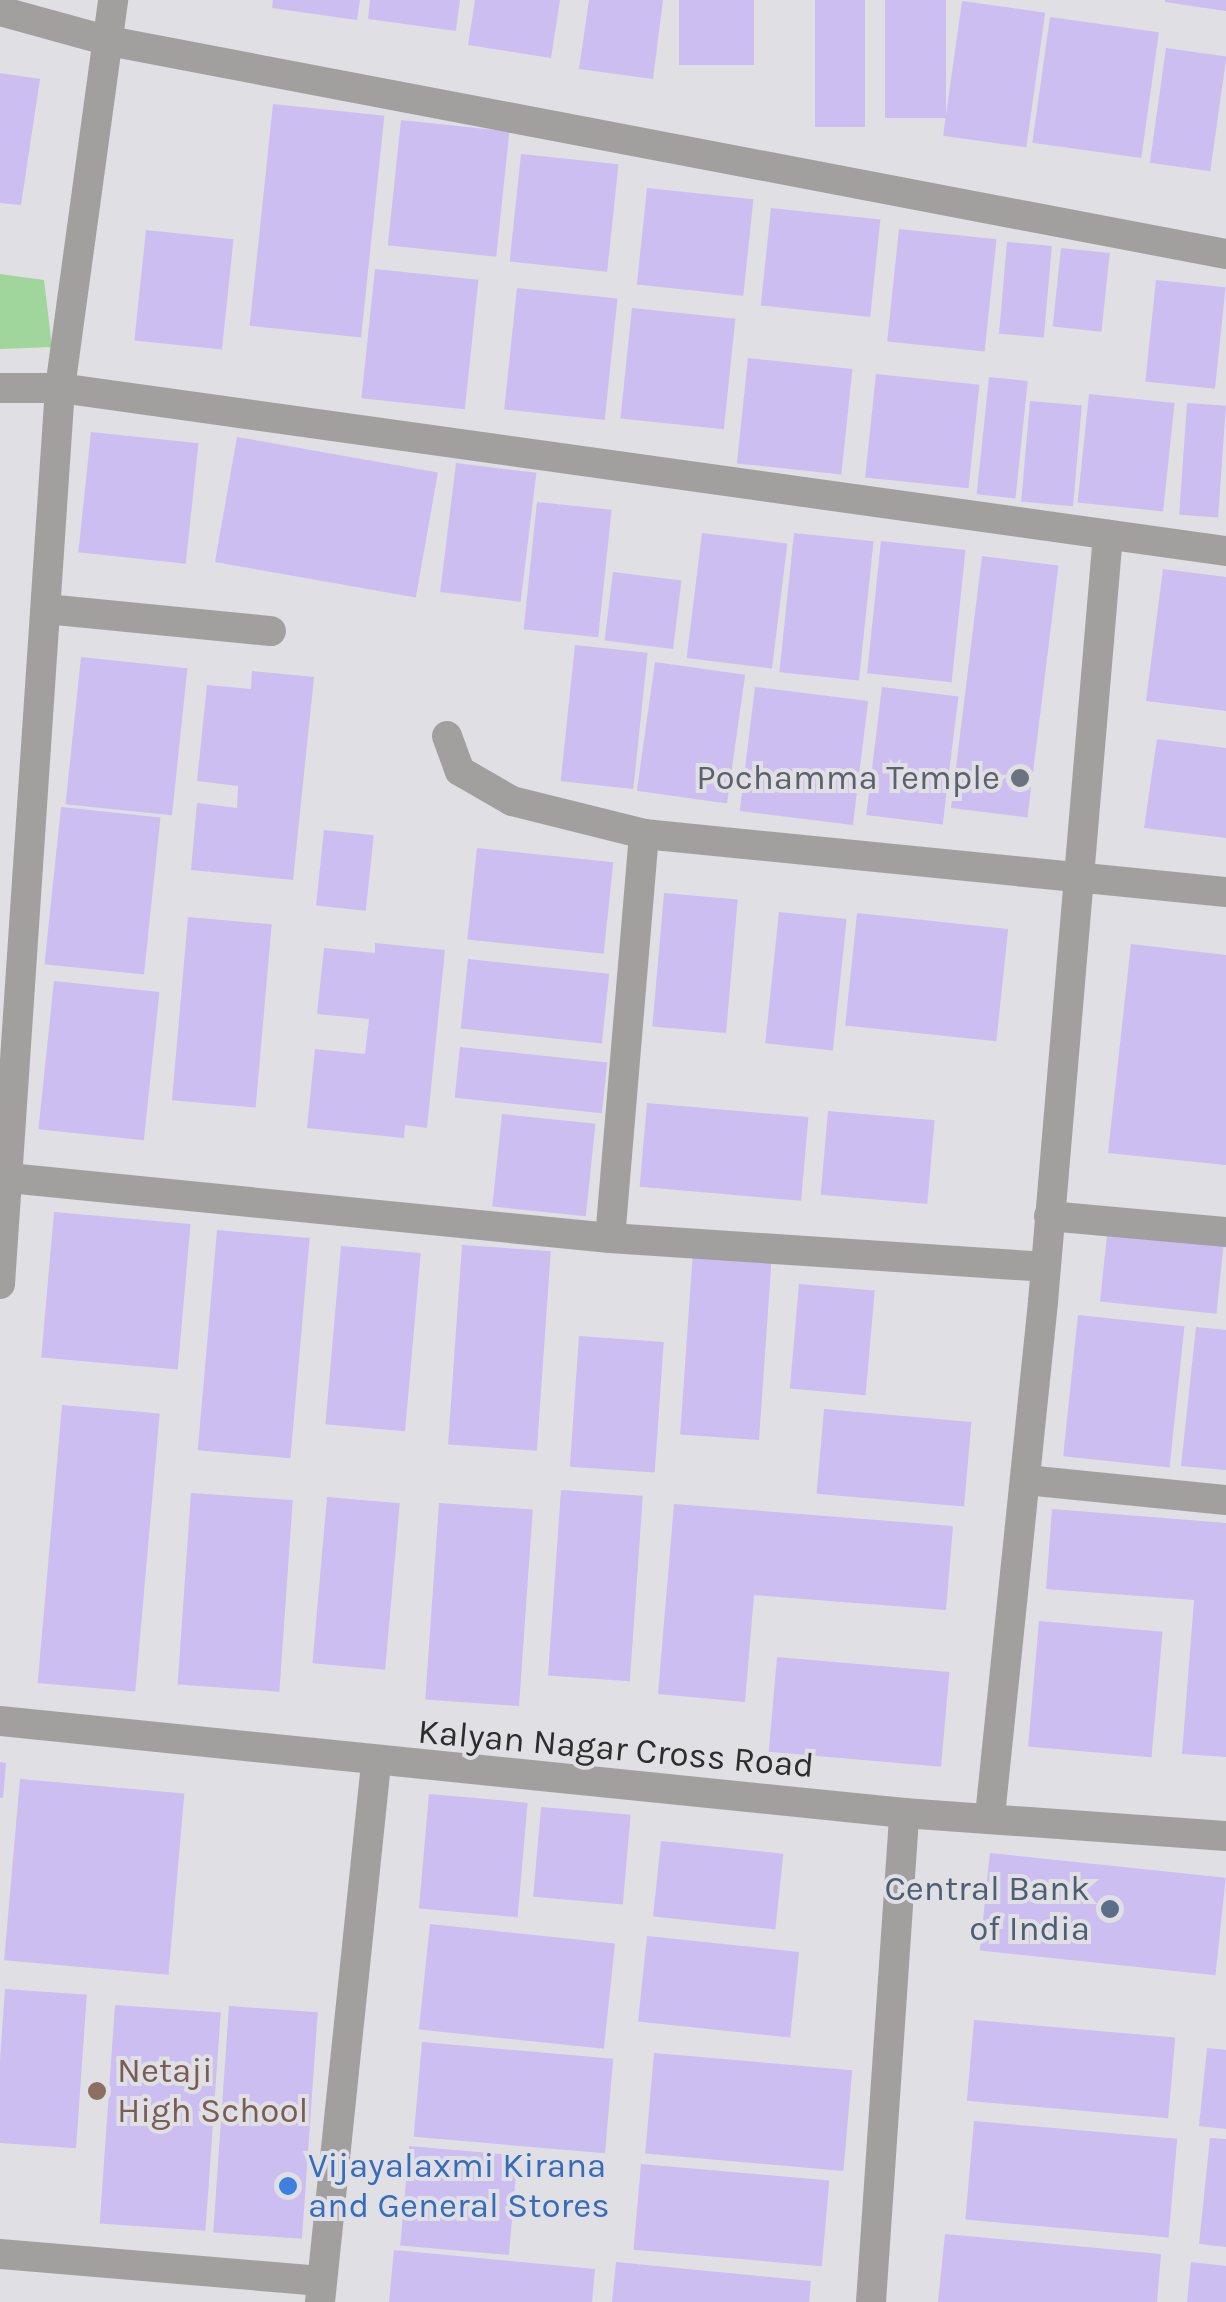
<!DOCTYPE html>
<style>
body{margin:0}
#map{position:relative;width:1226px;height:2302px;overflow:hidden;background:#dfdfe4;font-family:Karla,sans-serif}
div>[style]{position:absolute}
.green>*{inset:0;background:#a0d59c}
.building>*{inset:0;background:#cdbef2;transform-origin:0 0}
.street>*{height:30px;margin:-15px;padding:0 15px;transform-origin:15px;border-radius:15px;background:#a2a09f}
.dots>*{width:28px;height:28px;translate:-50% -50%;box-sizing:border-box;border:5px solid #dfdfe4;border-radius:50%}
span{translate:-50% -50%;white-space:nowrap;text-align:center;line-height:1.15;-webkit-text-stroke:8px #dfdfe4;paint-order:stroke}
.worship-label{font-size:35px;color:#5b616d}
.right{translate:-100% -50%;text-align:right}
.street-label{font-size:35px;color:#2d2d2e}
.service-label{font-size:35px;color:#4e5e75}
.education-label{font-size:35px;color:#785e54}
.left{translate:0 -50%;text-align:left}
.shop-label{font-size:35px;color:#366cbe}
</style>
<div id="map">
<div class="green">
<div style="clip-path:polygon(0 274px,44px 280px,52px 347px,0 349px)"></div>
</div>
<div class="building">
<div style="clip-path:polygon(273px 0,360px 0,357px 20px,272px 8px)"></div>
<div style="clip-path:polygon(370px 0,460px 0,456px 31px,368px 19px)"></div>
<div style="clip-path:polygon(475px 0,560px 0,551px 58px,468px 45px)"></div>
<div style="clip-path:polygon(589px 0,663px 0,653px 79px,579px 69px)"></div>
<div style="left:679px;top:0;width:75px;height:65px"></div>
<div style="left:815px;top:0;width:50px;height:127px"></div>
<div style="left:885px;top:0;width:61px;height:118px"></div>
<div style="clip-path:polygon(1165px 0,1226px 0,1226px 11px,1165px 2px)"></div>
<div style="left:962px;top:1px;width:84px;height:136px;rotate:8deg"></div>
<div style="left:1050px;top:17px;width:110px;height:127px;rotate:8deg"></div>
<div style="left:1166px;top:48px;width:61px;height:116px;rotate:8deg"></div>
<div style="clip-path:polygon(0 73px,40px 79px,21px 205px,0 203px)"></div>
<div style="left:273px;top:104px;width:112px;height:223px;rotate:6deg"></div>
<div style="left:401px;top:120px;width:109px;height:126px;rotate:6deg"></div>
<div style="left:521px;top:154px;width:98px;height:108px;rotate:6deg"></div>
<div style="left:647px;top:188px;width:107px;height:97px;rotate:6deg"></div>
<div style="left:771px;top:208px;width:110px;height:98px;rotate:6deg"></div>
<div style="left:899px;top:229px;width:98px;height:113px;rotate:6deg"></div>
<div style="left:146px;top:230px;width:88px;height:111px;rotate:6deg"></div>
<div style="left:1007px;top:242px;width:45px;height:92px;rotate:5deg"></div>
<div style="left:1061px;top:248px;width:49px;height:79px;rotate:6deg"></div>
<div style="left:375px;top:269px;width:104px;height:130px;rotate:6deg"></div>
<div style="left:1156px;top:280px;width:70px;height:102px;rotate:6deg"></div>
<div style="left:517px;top:288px;width:101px;height:122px;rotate:6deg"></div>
<div style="left:632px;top:308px;width:104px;height:111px;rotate:6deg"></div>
<div style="left:748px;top:358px;width:105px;height:106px;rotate:6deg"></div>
<div style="left:876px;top:374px;width:104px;height:104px;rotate:6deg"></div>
<div style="left:989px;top:377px;width:39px;height:118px;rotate:6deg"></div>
<div style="left:1089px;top:394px;width:86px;height:109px;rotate:6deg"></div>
<div style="left:1030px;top:401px;width:52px;height:101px;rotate:5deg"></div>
<div style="left:1187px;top:403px;width:39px;height:112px;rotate:4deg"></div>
<div style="left:91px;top:432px;width:108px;height:121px;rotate:6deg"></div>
<div style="left:237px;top:437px;width:204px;height:127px;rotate:10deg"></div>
<div style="left:456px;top:463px;width:81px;height:130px;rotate:7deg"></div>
<div style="left:537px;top:502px;width:75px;height:128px;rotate:6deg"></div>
<div style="left:702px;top:533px;width:86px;height:126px;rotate:7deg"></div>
<div style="left:794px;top:533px;width:80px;height:140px;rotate:6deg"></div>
<div style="left:881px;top:541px;width:85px;height:133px;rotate:6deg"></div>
<div style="left:982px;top:556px;width:77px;height:254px;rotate:7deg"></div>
<div style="clip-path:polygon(1163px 569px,1226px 577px,1226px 711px,1146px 701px)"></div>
<div style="left:613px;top:572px;width:69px;height:69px;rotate:7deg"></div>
<div style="left:575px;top:645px;width:73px;height:137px;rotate:6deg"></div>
<div style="left:81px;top:657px;width:107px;height:148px;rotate:6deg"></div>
<div style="left:655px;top:662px;width:91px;height:130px;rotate:8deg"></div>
<div style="clip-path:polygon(252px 671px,314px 677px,293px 880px,191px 870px,197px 803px,237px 808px,238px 786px,197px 781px,207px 685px,251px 689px)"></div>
<div style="left:755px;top:687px;width:114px;height:125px;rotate:7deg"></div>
<div style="left:882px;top:687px;width:77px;height:129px;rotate:7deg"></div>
<div style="clip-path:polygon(1157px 739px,1226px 748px,1226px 838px,1144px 828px)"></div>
<div style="left:61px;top:807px;width:100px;height:158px;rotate:6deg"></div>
<div style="left:324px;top:830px;width:50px;height:76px;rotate:6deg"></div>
<div style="left:477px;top:848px;width:137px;height:92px;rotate:6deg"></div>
<div style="left:664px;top:893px;width:74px;height:134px;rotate:5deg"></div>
<div style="left:779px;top:912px;width:68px;height:132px;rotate:6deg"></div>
<div style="left:857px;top:913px;width:152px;height:113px;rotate:6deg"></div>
<div style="left:188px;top:917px;width:84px;height:184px;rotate:5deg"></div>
<div style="clip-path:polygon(375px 943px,445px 950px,427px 1128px,405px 1125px,404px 1138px,307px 1128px,315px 1049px,365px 1054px,369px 1019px,317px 1014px,324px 948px,375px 953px)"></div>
<div style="clip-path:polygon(1131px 944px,1226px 955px,1226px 1165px,1108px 1153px)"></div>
<div style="left:468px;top:959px;width:142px;height:70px;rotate:6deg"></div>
<div style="left:54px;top:981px;width:106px;height:149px;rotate:6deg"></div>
<div style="left:460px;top:1047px;width:148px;height:51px;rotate:6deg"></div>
<div style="left:647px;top:1103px;width:162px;height:84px;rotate:5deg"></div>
<div style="left:828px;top:1111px;width:107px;height:84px;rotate:5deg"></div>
<div style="left:502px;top:1114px;width:94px;height:93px;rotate:6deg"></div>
<div style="left:1110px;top:1207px;width:117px;height:95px;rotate:6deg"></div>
<div style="left:54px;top:1212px;width:137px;height:146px;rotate:5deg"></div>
<div style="left:217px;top:1230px;width:93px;height:221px;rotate:5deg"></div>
<div style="left:462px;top:1245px;width:89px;height:200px;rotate:4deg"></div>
<div style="left:341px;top:1246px;width:80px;height:179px;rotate:5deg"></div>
<div style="left:693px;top:1251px;width:79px;height:184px;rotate:4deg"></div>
<div style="left:799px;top:1284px;width:76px;height:105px;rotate:5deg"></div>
<div style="left:1078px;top:1315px;width:107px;height:142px;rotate:6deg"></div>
<div style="clip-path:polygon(1196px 1327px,1226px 1330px,1226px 1470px,1181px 1466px)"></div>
<div style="left:579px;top:1336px;width:85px;height:131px;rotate:4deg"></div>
<div style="left:62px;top:1405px;width:98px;height:279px;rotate:5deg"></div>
<div style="left:824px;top:1409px;width:148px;height:85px;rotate:5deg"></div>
<div style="left:561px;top:1490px;width:82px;height:186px;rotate:4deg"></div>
<div style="left:191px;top:1493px;width:102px;height:192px;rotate:4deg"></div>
<div style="left:327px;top:1497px;width:73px;height:167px;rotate:5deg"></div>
<div style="left:439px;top:1503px;width:94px;height:197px;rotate:4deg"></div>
<div style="clip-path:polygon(674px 1504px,953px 1526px,946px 1610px,754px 1595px,745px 1702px,658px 1694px)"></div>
<div style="clip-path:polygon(1052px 1509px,1226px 1523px,1226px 1757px,1182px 1754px,1194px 1600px,1046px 1589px)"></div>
<div style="left:1039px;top:1621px;width:124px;height:126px;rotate:5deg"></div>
<div style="left:777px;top:1657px;width:173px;height:95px;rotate:5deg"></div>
<div style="clip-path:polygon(0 1762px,6px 1763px,3px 1798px,0 1798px)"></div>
<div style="left:20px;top:1779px;width:165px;height:182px;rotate:5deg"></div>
<div style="left:429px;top:1794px;width:99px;height:115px;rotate:5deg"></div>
<div style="left:541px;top:1807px;width:90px;height:90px;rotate:5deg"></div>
<div style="left:661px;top:1841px;width:123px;height:76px;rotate:6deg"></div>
<div style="left:990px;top:1853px;width:237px;height:98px;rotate:6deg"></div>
<div style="left:430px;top:1924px;width:186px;height:106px;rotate:6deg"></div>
<div style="left:647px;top:1936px;width:153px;height:86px;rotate:6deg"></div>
<div style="left:5px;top:1989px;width:82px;height:154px;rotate:4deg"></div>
<div style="left:115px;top:2005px;width:106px;height:219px;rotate:4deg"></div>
<div style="left:229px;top:2006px;width:89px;height:227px;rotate:4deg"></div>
<div style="left:974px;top:2020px;width:202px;height:81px;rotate:5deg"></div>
<div style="left:422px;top:2042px;width:192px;height:95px;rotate:5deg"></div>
<div style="clip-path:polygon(1207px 2048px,1226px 2050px,1226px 2129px,1199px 2126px)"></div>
<div style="left:654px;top:2053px;width:199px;height:101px;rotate:5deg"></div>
<div style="left:974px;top:2121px;width:204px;height:99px;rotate:5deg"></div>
<div style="clip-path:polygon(1210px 2138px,1226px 2139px,1226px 2247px,1199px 2244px)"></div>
<div style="left:409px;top:2146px;width:109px;height:100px;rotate:5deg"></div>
<div style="left:641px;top:2164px;width:189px;height:86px;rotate:5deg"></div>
<div style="clip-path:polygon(945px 2234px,1161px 2254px,1157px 2302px,938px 2302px)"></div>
<div style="clip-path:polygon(394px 2250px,595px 2269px,592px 2302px,389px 2302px)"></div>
<div style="clip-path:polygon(616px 2262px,811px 2281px,809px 2302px,612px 2302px)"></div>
<div style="clip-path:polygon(1191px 2262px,1226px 2266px,1226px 2302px,1187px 2302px)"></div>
</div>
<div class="street">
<div style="left:0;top:11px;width:113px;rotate:15.4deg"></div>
<div style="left:109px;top:41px;width:1137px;rotate:10.8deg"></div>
<div style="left:0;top:388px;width:60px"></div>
<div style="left:60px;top:388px;width:1177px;rotate:7.96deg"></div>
<div style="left:46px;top:609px;width:226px;rotate:5.6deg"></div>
<div style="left:447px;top:736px;width:37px;rotate:70deg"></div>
<div style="left:460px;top:771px;width:60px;rotate:30deg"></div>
<div style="left:512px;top:801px;width:136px;rotate:14deg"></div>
<div style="left:644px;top:834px;width:585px;rotate:5.69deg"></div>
<div style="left:644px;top:834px;width:405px;rotate:94.8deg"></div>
<div style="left:610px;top:1238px;width:435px;rotate:3.8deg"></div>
<div style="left:9px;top:1178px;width:604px;rotate:5.7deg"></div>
<div style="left:1049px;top:1216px;width:178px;rotate:5.2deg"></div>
<div style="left:0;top:1284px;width:898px;rotate:-86.17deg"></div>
<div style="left:60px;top:388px;width:392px;rotate:-82.2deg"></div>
<div style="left:1026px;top:1480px;width:201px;rotate:5.7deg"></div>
<div style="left:0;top:1721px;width:909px;rotate:5.81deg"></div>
<div style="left:904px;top:1813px;width:323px;rotate:4.1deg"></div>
<div style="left:990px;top:1816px;width:517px;rotate:-84.11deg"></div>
<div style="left:1043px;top:1302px;width:770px;rotate:-85.16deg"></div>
<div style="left:0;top:2254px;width:322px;rotate:4.8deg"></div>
<div style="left:320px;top:2302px;width:541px;rotate:-84.06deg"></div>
<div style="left:871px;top:2302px;width:490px;rotate:-86.1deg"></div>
</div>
<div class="dots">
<div style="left:1020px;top:778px;background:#6b7280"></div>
<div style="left:1110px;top:1909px;background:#5c6f8a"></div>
<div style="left:97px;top:2091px;background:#8d6e63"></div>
<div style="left:288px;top:2186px;background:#3f7fe0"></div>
</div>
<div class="worship-label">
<span class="right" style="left:1000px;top:778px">Pochamma Temple</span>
</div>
<div class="street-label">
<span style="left:616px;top:1749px;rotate:5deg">Kalyan Nagar Cross Road</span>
</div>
<div class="service-label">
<span class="right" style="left:1090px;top:1909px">Central Bank<br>of India</span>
</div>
<div class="education-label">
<span class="left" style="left:117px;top:2091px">Netaji<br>High School</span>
</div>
<div class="shop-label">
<span class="left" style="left:308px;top:2186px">Vijayalaxmi Kirana<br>and General Stores</span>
</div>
</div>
